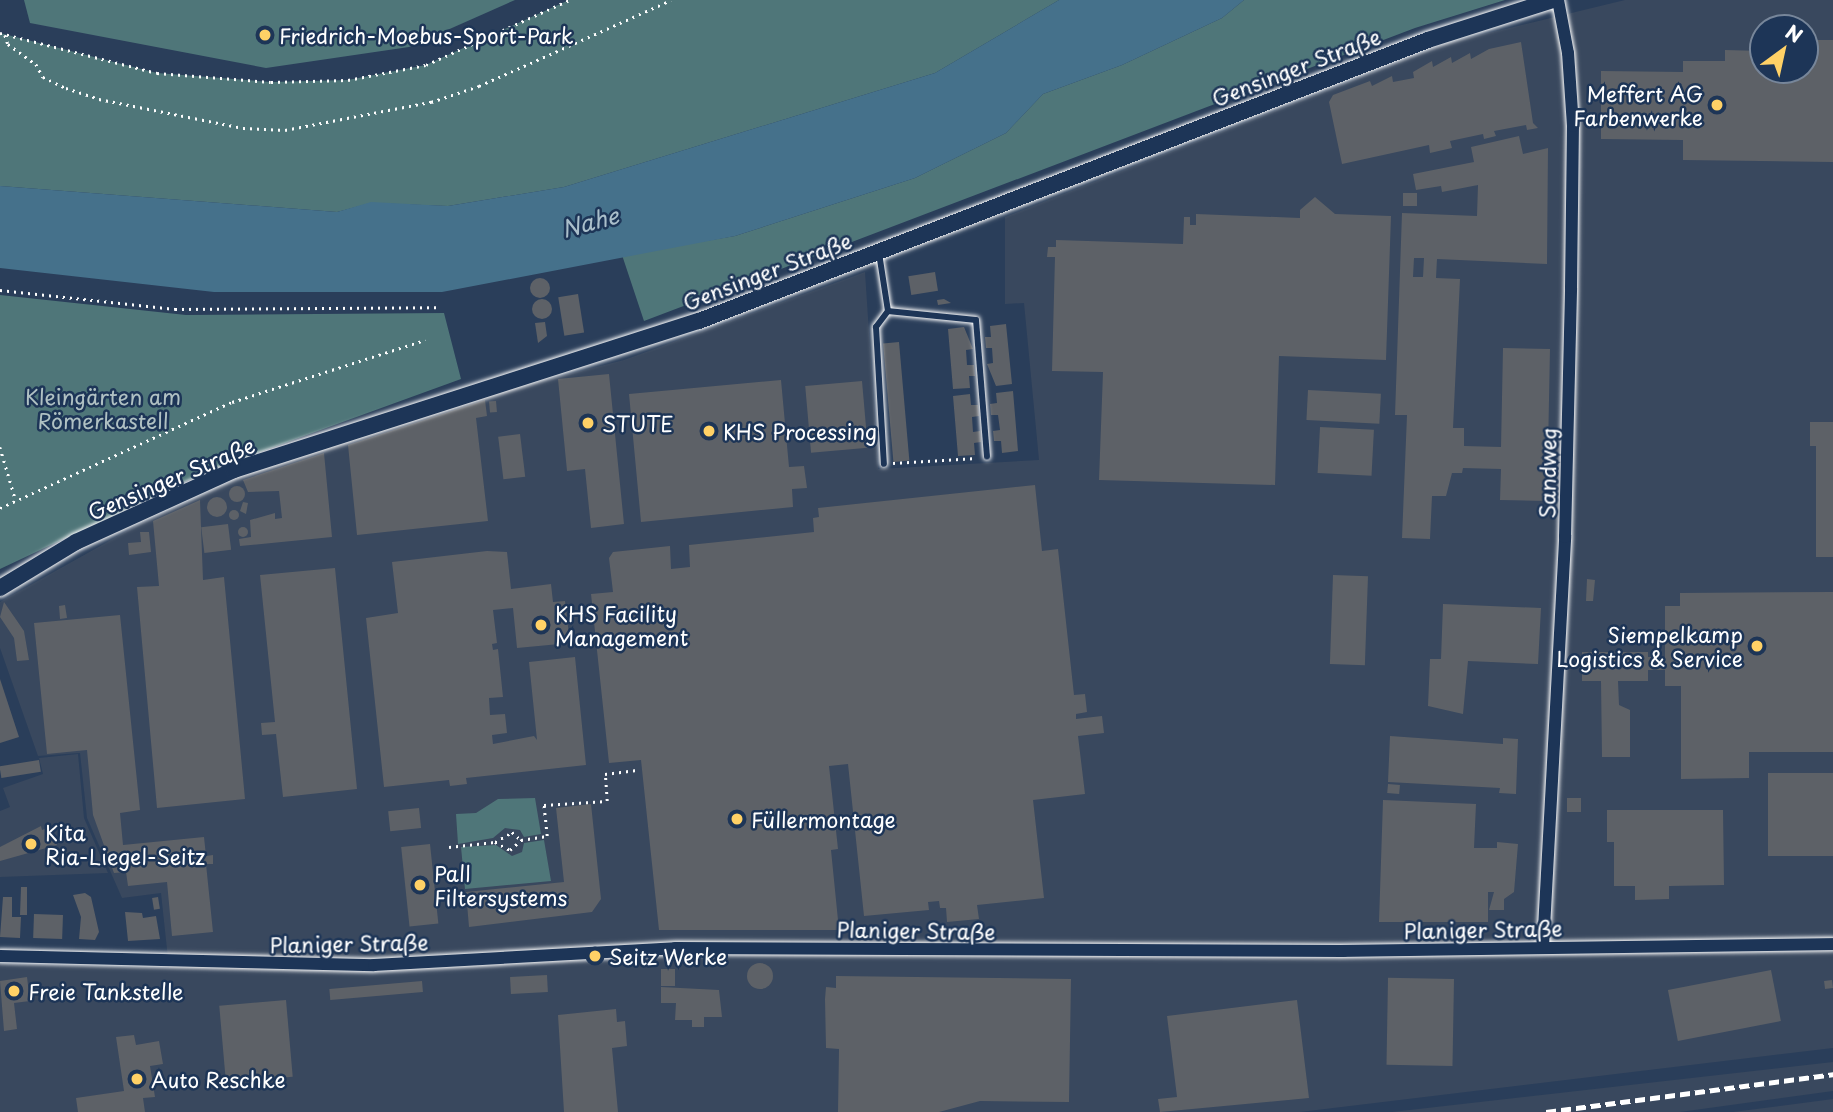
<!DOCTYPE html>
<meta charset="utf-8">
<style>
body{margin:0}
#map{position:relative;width:1833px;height:1112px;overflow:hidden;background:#2a3e5a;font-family:"Playpen Sans",sans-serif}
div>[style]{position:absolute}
.built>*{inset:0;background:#39485e}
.green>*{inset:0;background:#4f7679}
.water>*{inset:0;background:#45718b}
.building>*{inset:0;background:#5d6167;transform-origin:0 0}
.round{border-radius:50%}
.path>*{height:2.5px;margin-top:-1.25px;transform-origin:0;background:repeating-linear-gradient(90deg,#fff 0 2px,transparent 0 7px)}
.roads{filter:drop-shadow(0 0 2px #fff) drop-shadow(0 0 2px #fff)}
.service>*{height:6px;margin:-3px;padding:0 3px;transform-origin:3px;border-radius:3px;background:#1d3557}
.minor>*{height:12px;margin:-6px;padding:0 6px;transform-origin:6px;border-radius:6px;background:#1d3557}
.tertiary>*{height:16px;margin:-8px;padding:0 8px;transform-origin:8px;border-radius:8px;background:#1d3557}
.rail>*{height:4.5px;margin-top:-2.25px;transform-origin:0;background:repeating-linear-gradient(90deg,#fff 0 10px,transparent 0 15px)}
.dots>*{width:19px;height:19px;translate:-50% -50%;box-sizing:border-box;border:4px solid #1d3557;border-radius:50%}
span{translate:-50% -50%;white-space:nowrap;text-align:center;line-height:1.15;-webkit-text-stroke:5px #1d3557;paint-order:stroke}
.poi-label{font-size:21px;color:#fff}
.left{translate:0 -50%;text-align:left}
.right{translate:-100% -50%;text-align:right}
.street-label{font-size:21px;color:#fff}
.park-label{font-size:21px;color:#b0c1c3}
.water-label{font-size:23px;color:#abbfcb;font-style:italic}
.north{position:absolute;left:1749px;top:14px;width:70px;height:70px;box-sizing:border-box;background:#1d3557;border:2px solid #77869a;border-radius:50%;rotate:33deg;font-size:19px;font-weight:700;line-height:28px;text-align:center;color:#fff}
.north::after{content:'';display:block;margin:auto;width:24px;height:32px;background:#ffd166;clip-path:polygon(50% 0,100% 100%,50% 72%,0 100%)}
</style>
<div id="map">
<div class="built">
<div style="clip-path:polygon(evenodd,1625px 0,1833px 0,1833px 1048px,1300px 1112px,0 1112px,0 964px,169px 968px,161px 893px,122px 898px,87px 818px,80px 753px,38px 756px,0 648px,0 602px,136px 526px,242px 476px,502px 391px,624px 360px,865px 272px,878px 469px,1039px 460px,1024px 303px,1005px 304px,1005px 217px,1447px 43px,1625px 0,1763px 28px,1805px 28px,1805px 70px,1763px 70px,1763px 28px)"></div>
<div style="clip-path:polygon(78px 754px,84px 818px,108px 873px,0 877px,0 811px,10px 807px,3px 788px,43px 774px,39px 758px)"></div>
<div style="clip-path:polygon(1833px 1062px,1833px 1091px,1680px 1112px,1392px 1112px)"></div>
<div style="clip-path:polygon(1833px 1099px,1833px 1112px,1733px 1112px)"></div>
</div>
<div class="green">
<div style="clip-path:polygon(24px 0,515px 0,409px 47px,266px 68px,30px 23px)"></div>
<div style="clip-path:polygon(569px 0,1059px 0,935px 73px,564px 187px,448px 206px,371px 203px,337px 212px,0 186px,0 33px,157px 73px,271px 82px,348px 80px,426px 65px)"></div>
<div style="clip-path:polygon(1244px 0,1505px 0,1415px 28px,644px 321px,622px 255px,735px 236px,915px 178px,1006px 133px,1043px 94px,1122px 65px,1222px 18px)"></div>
<div style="clip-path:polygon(0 295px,186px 315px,444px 313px,461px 379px,208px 471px,0 569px)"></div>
<div style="clip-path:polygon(535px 798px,541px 834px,524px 837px,520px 830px,505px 828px,493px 838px,458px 844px,456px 814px,476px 813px,498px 799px)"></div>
<div style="clip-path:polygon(544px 840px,551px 881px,465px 889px,461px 847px,496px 845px,512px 856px,522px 852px,524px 843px)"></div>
</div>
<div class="water">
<div style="clip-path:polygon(1059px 0,1244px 0,1222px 18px,1122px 65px,1043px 94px,1006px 133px,915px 178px,735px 236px,442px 292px,214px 292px,0 268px,0 186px,337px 212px,371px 202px,448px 206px,564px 187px,935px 73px)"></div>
</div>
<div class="building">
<div style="clip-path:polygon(1805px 40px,1833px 40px,1833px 162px,1683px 160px,1683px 140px,1601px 139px,1601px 71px,1683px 72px,1683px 61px,1725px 61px,1725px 50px,1763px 51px,1763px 70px,1805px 70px)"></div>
<div style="clip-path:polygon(1521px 42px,1533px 123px,1538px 128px,1527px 130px,1526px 125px,1494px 131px,1496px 136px,1484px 139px,1483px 134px,1450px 141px,1452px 148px,1430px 153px,1429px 145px,1342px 164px,1329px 102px,1333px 95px,1370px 81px,1372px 86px,1392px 76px,1393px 82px,1414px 78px,1413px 72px,1432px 61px,1433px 67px,1451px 57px,1452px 63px,1470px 53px,1471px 59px,1489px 49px)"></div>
<div style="clip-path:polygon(evenodd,1519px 136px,1523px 154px,1548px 148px,1547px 264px,1437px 259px,1436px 278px,1460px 279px,1453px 428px,1464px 428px,1464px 446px,1501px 447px,1503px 348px,1550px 349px,1547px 501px,1500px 500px,1501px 469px,1463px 468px,1462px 473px,1452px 473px,1446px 496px,1432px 496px,1430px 539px,1402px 538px,1407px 415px,1395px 415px,1402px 213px,1477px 216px,1478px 185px,1442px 192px,1441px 186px,1416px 190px,1413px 174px,1474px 162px,1471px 147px,1519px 136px,1414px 258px,1424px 258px,1423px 277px,1413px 277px,1414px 258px)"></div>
<div style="left:1403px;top:193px;width:14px;height:13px"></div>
<div style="clip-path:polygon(1315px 197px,1335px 214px,1391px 216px,1386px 360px,1279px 356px,1275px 485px,1099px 480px,1103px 372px,1052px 371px,1055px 257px,1047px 257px,1048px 247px,1056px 247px,1056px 240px,1183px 244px,1184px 217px,1190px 217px,1190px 225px,1196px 225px,1196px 214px,1300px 218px,1300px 210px)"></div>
<div style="left:935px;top:272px;width:19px;height:27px;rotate:81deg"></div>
<div class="round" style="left:530px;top:278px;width:20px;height:20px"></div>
<div style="left:578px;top:294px;width:39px;height:20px;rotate:81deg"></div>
<div style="clip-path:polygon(944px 299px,951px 303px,938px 305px,937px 300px)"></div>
<div class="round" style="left:532px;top:299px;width:20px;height:20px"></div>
<div style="clip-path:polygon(545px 322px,547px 336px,538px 343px,535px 323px)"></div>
<div style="clip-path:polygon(1006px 324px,1012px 384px,996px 386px,987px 364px,993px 363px,992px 348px,986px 348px,985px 337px,991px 337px,990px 326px)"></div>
<div style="clip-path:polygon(964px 327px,973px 349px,966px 350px,967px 365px,974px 365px,975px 376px,969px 376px,970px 388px,953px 389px,948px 329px)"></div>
<div style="left:899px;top:342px;width:119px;height:16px;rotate:85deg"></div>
<div style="clip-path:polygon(609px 374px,624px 524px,591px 528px,585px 469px,567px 471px,558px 379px)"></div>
<div style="clip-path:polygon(781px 380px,789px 467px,804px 466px,807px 488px,792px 489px,793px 507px,641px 522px,629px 394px)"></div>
<div style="left:862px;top:381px;width:67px;height:57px;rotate:85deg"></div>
<div style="left:1308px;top:390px;width:73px;height:30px;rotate:3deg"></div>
<div style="clip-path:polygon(1013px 391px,1018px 451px,1002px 453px,1001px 441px,994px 441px,993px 431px,1000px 430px,998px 415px,991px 415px,990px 404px,997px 403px,996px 393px)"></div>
<div style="clip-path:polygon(970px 394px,971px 405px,978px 405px,979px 416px,972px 417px,973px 432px,980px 431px,981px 442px,974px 443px,975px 455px,958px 456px,953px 396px)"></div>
<div style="clip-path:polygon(485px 400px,487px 416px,476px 418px,488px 521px,357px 535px,348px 445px)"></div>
<div style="left:496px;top:401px;width:11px;height:7px;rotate:85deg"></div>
<div style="clip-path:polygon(1810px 422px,1833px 422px,1833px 557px,1816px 557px,1816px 446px,1810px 446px)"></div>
<div style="left:1320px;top:427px;width:54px;height:46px;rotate:3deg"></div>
<div style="left:520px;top:434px;width:43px;height:22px;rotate:83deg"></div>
<div style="clip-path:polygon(324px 453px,332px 537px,240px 546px,239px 539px,251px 537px,250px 520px,275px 513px,275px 519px,282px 518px,279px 491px,248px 492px,243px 480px)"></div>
<div style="clip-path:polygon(1035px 485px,1042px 551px,1058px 549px,1074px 695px,1085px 694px,1087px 712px,1076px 714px,1076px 719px,1102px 716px,1104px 733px,1078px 736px,1085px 794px,1033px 800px,1044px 898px,977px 905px,979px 919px,947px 922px,946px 908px,940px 908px,939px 901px,928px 902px,929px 910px,864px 916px,848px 764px,829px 766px,838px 849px,831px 850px,839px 930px,659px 930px,641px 760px,609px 763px,591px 594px,613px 592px,609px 558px,613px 552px,670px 546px,671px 569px,690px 567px,689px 545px,814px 532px,813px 518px,819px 517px,818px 508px)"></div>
<div class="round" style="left:229px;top:486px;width:16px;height:16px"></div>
<div class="round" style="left:207px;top:497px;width:20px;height:20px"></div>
<div style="clip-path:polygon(200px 500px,203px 580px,224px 577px,245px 799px,157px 808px,137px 587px,159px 586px,153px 521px)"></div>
<div style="clip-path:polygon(243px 502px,248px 503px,246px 514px,240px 511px)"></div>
<div class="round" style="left:229px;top:510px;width:10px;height:10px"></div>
<div style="left:228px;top:524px;width:26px;height:27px;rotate:83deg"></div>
<div class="round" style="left:238px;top:527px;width:10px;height:10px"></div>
<div style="clip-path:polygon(140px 532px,149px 532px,151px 552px,129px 555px,128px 543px,141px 542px)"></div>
<div style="clip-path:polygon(487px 551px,507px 552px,511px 589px,551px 584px,553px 602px,565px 601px,570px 643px,517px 648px,513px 608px,493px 610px,497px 643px,492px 644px,493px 650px,498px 649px,503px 697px,489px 698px,490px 715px,505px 714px,507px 733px,492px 735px,493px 744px,534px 736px,537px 740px,529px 662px,575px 657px,586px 765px,466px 778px,467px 784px,450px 786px,449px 780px,384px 787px,366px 618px,398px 613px,392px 562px)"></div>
<div style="clip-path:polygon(335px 568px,357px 789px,283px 797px,276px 734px,262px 735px,261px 723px,275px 722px,260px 575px)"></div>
<div style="left:1333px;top:575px;width:35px;height:89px;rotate:2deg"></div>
<div style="clip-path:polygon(1587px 579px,1595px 580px,1593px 601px,1586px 601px)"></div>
<div style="clip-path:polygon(1833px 592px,1833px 752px,1749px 752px,1749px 778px,1681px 779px,1681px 686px,1665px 686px,1665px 670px,1648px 670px,1648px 681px,1618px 681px,1619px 705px,1630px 710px,1630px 757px,1602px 757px,1601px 681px,1582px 681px,1582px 652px,1648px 652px,1648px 657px,1665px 657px,1665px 606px,1680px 606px,1680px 593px)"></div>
<div style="clip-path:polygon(4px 602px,24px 631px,29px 660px,17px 661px,14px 638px,0 617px)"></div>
<div style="clip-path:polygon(1443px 604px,1541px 608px,1538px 664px,1468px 661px,1463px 714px,1428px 706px,1430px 659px,1441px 659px)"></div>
<div style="clip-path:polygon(65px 605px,67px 618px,60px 619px,59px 606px)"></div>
<div style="clip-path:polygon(120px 615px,140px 810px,120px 813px,123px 845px,204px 837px,206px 856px,213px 855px,213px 864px,206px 864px,213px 932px,172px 936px,167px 882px,128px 886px,126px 872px,114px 873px,93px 815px,87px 750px,47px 754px,34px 623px)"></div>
<div style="clip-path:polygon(0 679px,19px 737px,0 743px)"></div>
<div style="clip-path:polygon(1390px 736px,1503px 744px,1503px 738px,1518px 739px,1516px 794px,1499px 793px,1500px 788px,1388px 782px)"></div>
<div style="left:39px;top:760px;width:12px;height:40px;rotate:81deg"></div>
<div style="left:1768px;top:773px;width:65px;height:83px"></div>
<div style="left:1388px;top:784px;width:12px;height:9px;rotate:5deg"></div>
<div style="left:1567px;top:798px;width:14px;height:14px"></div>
<div style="clip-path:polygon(1383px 800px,1476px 804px,1474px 848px,1497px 848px,1497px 842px,1518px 844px,1514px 892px,1504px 899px,1504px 910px,1489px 910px,1494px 892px,1488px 892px,1488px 922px,1379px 922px)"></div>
<div style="clip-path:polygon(591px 804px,601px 899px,592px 912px,469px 927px,466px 892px,564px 882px,556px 808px)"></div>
<div style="left:419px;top:808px;width:20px;height:31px;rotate:84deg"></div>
<div style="clip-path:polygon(1607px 810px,1723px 810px,1724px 885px,1669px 886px,1669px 899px,1635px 900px,1635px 886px,1614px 886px,1614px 842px,1607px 842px)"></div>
<div style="clip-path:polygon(41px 826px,42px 830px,51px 827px,57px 845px,0 861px,0 847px)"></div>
<div style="left:430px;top:844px;width:80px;height:29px;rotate:84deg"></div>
<div style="clip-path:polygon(21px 887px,27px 887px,27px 915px,20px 915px)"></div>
<div style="clip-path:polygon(85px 893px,91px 897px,99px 932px,95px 940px,79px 939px,81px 917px,73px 895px)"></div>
<div style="clip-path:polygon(3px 897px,12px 897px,12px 917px,21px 917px,20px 938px,0 937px)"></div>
<div style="left:158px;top:897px;width:12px;height:6px;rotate:81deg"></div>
<div style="clip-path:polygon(125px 912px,142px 913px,143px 918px,156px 916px,160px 939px,128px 941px)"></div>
<div style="left:34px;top:914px;width:29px;height:24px;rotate:2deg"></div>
<div class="round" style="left:747px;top:963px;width:26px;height:26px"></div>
<div style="left:661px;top:969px;width:14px;height:17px"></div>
<div style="left:1771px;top:970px;width:52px;height:105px;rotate:79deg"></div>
<div style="left:547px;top:975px;width:17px;height:37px;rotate:87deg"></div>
<div style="clip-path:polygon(836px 976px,1071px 979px,1069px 1102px,980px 1101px,939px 1112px,838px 1112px,839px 1049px,826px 1048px,825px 999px,826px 987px,836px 988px)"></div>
<div style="clip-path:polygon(27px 977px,30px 1001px,14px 1003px,17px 1029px,4px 1031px,0 981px)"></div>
<div style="left:1454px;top:979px;width:87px;height:66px;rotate:91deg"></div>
<div style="left:1832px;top:980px;width:8px;height:8px;rotate:83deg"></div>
<div style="left:422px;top:981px;width:11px;height:93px;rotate:85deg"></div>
<div style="clip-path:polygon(661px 987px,719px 990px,722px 1017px,704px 1017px,704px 1027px,692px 1027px,692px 1020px,675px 1020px,676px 1003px,661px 1003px)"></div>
<div style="left:286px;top:1000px;width:77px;height:67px;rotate:85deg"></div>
<div style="clip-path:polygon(1297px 1000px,1309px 1098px,1160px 1112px,1158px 1099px,1177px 1097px,1167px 1016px)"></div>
<div style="clip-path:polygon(616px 1009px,617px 1022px,625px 1021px,627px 1046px,612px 1048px,618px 1112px,564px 1112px,558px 1015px)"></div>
<div style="clip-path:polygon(134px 1035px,136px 1045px,159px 1041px,163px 1064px,150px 1066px,155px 1097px,143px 1098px,145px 1112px,78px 1112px,76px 1098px,124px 1091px,116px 1037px)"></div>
</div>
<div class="path">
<div style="left:0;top:33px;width:162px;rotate:14.3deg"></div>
<div style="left:157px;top:73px;width:114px;rotate:4.5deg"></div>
<div style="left:271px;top:82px;width:77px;rotate:-1.5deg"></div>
<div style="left:348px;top:80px;width:79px;rotate:-10.9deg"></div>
<div style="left:426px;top:65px;width:157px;rotate:-24.4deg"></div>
<div style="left:5px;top:35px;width:9px;rotate:72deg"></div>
<div style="left:8px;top:44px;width:34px;rotate:36deg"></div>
<div style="left:36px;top:64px;width:15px;rotate:62deg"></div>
<div style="left:43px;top:77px;width:25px;rotate:26deg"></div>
<div style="left:66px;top:88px;width:35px;rotate:18deg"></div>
<div style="left:99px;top:99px;width:147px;rotate:11.4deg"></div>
<div style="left:243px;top:128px;width:42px;rotate:2.7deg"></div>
<div style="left:285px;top:130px;width:149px;rotate:-10.9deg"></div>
<div style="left:431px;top:102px;width:51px;rotate:-18.4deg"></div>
<div style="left:479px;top:86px;width:210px;rotate:-24.1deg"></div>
<div style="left:0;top:290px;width:176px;rotate:6.2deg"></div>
<div style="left:175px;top:309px;width:263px;rotate:-0.4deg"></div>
<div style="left:0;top:447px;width:56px;rotate:73.5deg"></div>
<div style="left:893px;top:463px;width:84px;rotate:-3.4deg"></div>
<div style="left:0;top:508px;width:255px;rotate:-24.6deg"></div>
<div style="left:232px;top:402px;width:203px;rotate:-17.8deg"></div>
<div style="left:495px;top:842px;width:17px;rotate:28deg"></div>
<div style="left:510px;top:850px;width:15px;rotate:-42deg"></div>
<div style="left:449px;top:847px;width:46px;rotate:-6.2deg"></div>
<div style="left:495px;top:842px;width:20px;rotate:-30deg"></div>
<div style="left:512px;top:832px;width:12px;rotate:42deg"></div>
<div style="left:521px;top:840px;width:26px;rotate:-9deg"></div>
<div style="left:547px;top:836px;width:31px;rotate:-96deg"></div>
<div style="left:544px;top:805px;width:63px;rotate:-3.6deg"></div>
<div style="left:607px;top:801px;width:27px;rotate:-94deg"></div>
<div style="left:605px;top:774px;width:34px;rotate:-7deg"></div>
</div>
<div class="roads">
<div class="service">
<div style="left:879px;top:253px;width:59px;rotate:81.2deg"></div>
<div style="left:888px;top:311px;width:20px;rotate:127deg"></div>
<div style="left:876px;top:327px;width:137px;rotate:86.7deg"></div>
<div style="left:888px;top:311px;width:88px;rotate:5.8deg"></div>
<div style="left:976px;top:320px;width:137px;rotate:85.4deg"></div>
</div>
<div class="minor">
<div style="left:1543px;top:947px;width:411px;rotate:-86.9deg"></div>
<div style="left:1565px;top:537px;width:249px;rotate:-88.6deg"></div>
<div style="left:1571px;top:288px;width:162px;rotate:-89.3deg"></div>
<div style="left:1573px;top:126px;width:73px;rotate:-93.9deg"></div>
<div style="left:1568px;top:53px;width:54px;rotate:-100.7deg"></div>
<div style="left:0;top:956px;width:374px;rotate:1.4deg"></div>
<div style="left:374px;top:965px;width:301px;rotate:-3.2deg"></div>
<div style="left:675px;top:948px;width:669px;rotate:0.26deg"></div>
<div style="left:1344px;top:951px;width:489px;rotate:-0.8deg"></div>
</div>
<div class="tertiary">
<div style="left:0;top:588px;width:89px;rotate:-31.2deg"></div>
<div style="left:76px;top:542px;width:174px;rotate:-24.5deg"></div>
<div style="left:234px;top:470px;width:488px;rotate:-17.8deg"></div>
<div style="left:699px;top:321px;width:781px;rotate:-21.08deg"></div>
<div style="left:1428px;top:40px;width:131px;rotate:-17.7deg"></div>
</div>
</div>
<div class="rail">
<div style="left:1546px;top:1112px;width:290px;rotate:-7.5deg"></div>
</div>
<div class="dots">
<div style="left:265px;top:35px;background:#ffd166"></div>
<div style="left:1717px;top:105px;background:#ffd166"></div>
<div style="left:588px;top:423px;background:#ffd166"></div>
<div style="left:709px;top:431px;background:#ffd166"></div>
<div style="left:541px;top:625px;background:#ffd166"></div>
<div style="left:1757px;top:646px;background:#ffd166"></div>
<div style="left:737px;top:819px;background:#ffd166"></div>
<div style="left:31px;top:844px;background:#ffd166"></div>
<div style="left:420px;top:885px;background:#ffd166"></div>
<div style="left:595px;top:956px;background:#ffd166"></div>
<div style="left:14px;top:991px;background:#ffd166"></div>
<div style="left:137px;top:1079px;background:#ffd166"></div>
</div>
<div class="poi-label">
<span class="left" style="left:279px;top:35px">Friedrich-Moebus-Sport-Park</span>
<span class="right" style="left:1703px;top:105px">Meffert AG<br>Farbenwerke</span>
<span class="left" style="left:602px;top:423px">STUTE</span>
<span class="left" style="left:723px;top:431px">KHS Processing</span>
<span class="left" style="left:555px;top:625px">KHS Facility<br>Management</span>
<span class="right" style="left:1743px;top:646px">Siempelkamp<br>Logistics &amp; Service</span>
<span class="left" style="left:751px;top:819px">Füllermontage</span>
<span class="left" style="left:45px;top:844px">Kita<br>Ria-Liegel-Seitz</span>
<span class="left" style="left:434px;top:885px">Pall<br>Filtersystems</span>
<span class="left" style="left:609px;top:956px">Seitz Werke</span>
<span class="left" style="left:28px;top:991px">Freie Tankstelle</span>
<span class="left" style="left:151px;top:1079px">Auto Reschke</span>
</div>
<div class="street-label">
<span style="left:1296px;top:67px;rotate:-21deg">Gensinger Straße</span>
<span style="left:767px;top:271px;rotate:-21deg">Gensinger Straße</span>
<span style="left:1547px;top:473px;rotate:-89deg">Sandweg</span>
<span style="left:171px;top:478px;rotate:-23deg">Gensinger Straße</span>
<span style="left:1483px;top:929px;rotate:-1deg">Planiger Straße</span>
<span style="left:916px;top:930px;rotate:1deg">Planiger Straße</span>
<span style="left:349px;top:943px;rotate:-1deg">Planiger Straße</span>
</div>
<div class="park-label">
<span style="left:103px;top:408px">Kleingärten am<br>Römerkastell</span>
</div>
<div class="water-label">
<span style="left:590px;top:222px;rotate:-15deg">Nahe</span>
</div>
<div class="north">N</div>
</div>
